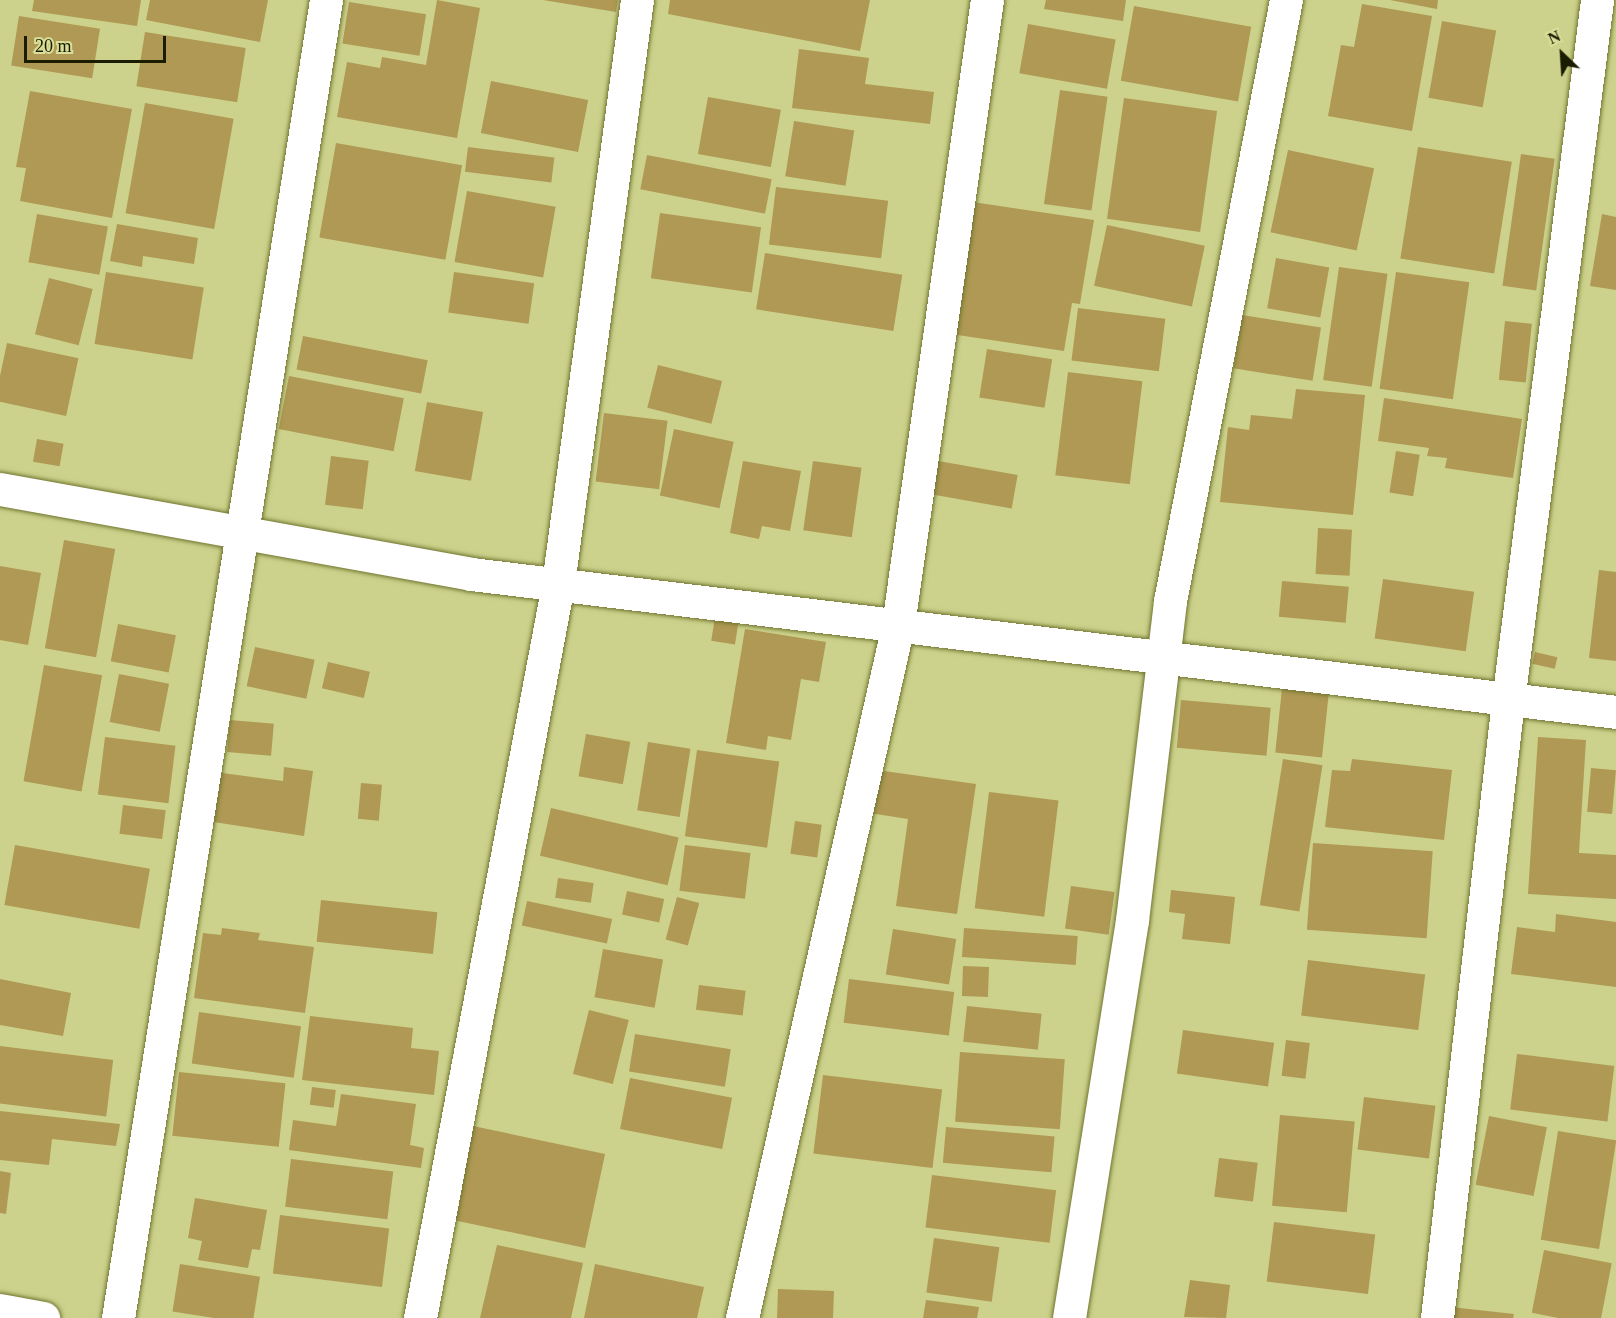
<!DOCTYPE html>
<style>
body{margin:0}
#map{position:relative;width:1616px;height:1318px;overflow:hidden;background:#ccd28b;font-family:"Times New Roman",serif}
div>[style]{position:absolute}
.building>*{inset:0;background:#af9954;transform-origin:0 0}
.roads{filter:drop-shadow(0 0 2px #717530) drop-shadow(0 0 2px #717530)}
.minor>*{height:33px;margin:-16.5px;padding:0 16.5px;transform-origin:16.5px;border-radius:16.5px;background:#fff}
span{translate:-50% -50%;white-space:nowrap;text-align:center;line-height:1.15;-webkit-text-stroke:4.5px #d9df98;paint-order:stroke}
.north{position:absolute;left:1532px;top:24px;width:60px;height:60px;-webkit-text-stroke:4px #d9df98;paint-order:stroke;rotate:335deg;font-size:16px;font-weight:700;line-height:24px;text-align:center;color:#1b1d01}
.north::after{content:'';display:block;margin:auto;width:21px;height:27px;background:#1b1d01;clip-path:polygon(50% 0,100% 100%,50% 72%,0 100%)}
.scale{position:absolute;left:24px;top:36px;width:142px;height:27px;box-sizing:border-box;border:3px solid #1b1d01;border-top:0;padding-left:8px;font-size:18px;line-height:21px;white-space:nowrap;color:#1b1d01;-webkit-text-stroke:4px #d9df98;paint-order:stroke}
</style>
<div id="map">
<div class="building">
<div style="clip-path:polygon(34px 0,141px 0,137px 26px,32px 11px)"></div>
<div style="clip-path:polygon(150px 0,268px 0,260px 42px,146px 20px)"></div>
<div style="clip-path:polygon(437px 0,480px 8px,457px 138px,337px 117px,347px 62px,380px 68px,382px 57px,426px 65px)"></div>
<div style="clip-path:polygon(543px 0,618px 0,616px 12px)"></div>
<div style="clip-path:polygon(670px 0,870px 0,860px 51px,668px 14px)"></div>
<div style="clip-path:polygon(1046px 0,1126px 0,1123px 21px,1044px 9px)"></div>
<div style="clip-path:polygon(1390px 0,1438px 0,1437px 9px)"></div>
<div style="left:349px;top:2px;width:78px;height:42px;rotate:9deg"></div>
<div style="clip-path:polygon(1362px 4px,1432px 16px,1412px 131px,1328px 116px,1341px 45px,1354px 47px)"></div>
<div style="left:1134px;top:6px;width:119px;height:76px;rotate:10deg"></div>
<div style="left:19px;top:16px;width:82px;height:50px;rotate:9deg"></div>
<div style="left:1442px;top:21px;width:55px;height:78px;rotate:10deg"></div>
<div style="left:1028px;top:24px;width:89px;height:50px;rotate:10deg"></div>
<div style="left:145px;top:32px;width:102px;height:55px;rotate:9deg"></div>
<div style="clip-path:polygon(799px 49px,869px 58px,865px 84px,934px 92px,930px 124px,792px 108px)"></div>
<div style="left:491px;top:81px;width:99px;height:53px;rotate:11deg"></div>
<div style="left:1060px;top:90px;width:48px;height:115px;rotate:8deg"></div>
<div style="clip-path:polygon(30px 91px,132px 109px,112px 218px,20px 201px,26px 168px,16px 167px)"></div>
<div style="left:708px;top:97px;width:74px;height:58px;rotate:10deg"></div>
<div style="left:1124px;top:98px;width:94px;height:122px;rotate:8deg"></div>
<div style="left:145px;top:103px;width:90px;height:112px;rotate:10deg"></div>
<div style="left:794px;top:121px;width:61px;height:56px;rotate:9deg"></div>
<div style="left:336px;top:143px;width:128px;height:96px;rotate:10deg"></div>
<div style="left:468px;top:147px;width:87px;height:25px;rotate:7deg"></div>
<div style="left:1418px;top:147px;width:95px;height:113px;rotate:9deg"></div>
<div style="left:1288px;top:150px;width:88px;height:84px;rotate:12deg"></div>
<div style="left:1521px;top:154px;width:34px;height:133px;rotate:8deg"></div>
<div style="left:647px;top:155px;width:127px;height:35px;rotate:11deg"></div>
<div style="left:776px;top:187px;width:113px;height:58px;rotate:7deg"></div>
<div style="left:467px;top:191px;width:90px;height:72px;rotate:10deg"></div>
<div style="clip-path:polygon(966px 201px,1094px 220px,1080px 304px,1072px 303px,1064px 351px,944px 333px)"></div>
<div style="left:660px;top:213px;width:102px;height:66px;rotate:8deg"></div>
<div style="left:37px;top:214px;width:72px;height:49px;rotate:10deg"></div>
<div style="clip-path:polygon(1602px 214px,1616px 217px,1616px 290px,1590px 286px)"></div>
<div style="clip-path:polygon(117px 224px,198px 238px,194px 264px,143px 256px,142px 267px,110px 261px)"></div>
<div style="left:1107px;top:225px;width:100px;height:62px;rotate:12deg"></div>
<div style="left:765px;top:253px;width:139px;height:57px;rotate:9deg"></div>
<div style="left:1276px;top:258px;width:54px;height:51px;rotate:10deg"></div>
<div style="left:1339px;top:267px;width:49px;height:114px;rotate:8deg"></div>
<div style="left:106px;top:272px;width:99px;height:73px;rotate:9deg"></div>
<div style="left:454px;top:272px;width:81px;height:41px;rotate:8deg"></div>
<div style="left:1396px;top:272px;width:74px;height:118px;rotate:8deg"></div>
<div style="left:49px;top:278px;width:45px;height:58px;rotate:14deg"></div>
<div style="left:1078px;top:308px;width:88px;height:53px;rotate:7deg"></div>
<div style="left:1242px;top:315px;width:80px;height:54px;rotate:9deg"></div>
<div style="left:1505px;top:321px;width:27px;height:59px;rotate:6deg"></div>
<div style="left:303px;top:336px;width:127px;height:34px;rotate:11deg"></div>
<div style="left:7px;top:343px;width:73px;height:59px;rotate:12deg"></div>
<div style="left:987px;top:349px;width:66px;height:49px;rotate:9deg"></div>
<div style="left:658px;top:365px;width:66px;height:44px;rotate:14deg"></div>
<div style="left:1068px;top:372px;width:75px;height:104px;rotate:7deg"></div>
<div style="left:289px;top:376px;width:117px;height:54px;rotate:11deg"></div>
<div style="clip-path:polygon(1296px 389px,1365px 395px,1353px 515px,1220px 502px,1228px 427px,1249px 430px,1251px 415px,1292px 419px)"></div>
<div style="clip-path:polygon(1384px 398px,1522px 419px,1513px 478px,1445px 468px,1447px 458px,1427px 456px,1429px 448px,1378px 441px)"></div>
<div style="left:427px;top:402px;width:57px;height:70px;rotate:10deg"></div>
<div style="left:604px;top:413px;width:64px;height:69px;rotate:7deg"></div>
<div style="left:674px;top:429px;width:61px;height:68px;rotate:12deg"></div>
<div style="left:37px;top:439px;width:27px;height:23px;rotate:10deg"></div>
<div style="left:1396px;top:451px;width:24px;height:42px;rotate:9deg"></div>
<div style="left:331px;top:456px;width:38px;height:49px;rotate:7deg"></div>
<div style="left:927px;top:459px;width:92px;height:34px;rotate:10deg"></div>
<div style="clip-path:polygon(743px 461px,801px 471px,790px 531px,762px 526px,759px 539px,730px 533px)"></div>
<div style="left:813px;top:461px;width:49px;height:70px;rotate:8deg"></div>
<div style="left:1318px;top:528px;width:34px;height:46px;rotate:3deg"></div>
<div style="left:64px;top:540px;width:52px;height:110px;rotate:10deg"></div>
<div style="clip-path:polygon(0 566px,41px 573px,28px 645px,0 640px)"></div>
<div style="clip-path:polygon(1599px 570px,1616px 572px,1616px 661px,1589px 658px)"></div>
<div style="left:1383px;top:579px;width:92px;height:60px;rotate:8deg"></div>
<div style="left:1282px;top:581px;width:67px;height:36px;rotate:5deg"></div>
<div style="left:715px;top:617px;width:24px;height:24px;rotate:9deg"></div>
<div style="left:118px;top:624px;width:59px;height:38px;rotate:11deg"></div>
<div style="clip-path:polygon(745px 629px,826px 642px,819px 682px,801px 679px,791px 740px,768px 736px,766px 750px,726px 743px)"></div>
<div style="left:255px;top:647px;width:61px;height:40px;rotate:12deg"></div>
<div style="left:1535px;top:652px;width:23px;height:12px;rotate:13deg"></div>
<div style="left:328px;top:662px;width:43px;height:27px;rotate:13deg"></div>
<div style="left:44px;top:665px;width:59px;height:118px;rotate:10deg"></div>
<div style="left:119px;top:674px;width:51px;height:49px;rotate:11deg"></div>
<div style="left:1283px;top:679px;width:47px;height:74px;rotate:6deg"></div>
<div style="left:1181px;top:700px;width:90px;height:48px;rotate:5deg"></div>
<div style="left:230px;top:720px;width:44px;height:32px;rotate:5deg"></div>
<div style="left:586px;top:734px;width:45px;height:43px;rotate:10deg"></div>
<div style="left:105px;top:737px;width:71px;height:58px;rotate:7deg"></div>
<div style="clip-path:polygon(1538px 737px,1586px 740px,1579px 853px,1616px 855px,1616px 899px,1528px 894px)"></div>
<div style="left:648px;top:742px;width:43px;height:69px;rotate:9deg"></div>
<div style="left:697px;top:750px;width:83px;height:87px;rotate:8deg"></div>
<div style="left:1283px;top:759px;width:40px;height:148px;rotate:9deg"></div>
<div style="clip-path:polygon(1352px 759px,1452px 770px,1444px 840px,1325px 827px,1332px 770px,1350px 771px)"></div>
<div style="clip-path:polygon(284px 767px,313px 771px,304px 836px,207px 821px,215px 772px,283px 781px)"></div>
<div style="left:1591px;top:768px;width:25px;height:44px;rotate:5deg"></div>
<div style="clip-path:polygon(870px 769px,976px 784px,957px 914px,896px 906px,908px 819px,863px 812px)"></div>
<div style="left:361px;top:783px;width:21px;height:36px;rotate:5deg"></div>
<div style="left:989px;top:792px;width:70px;height:117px;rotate:7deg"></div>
<div style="left:123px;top:805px;width:43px;height:29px;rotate:7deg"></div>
<div style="left:551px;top:808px;width:131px;height:49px;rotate:13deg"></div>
<div style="left:795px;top:821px;width:27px;height:33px;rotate:8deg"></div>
<div style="left:1313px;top:843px;width:120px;height:87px;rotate:4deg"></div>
<div style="left:15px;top:845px;width:137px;height:61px;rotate:10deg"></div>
<div style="left:685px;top:845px;width:66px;height:46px;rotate:7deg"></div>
<div style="left:558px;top:878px;width:36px;height:20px;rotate:8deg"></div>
<div style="left:1071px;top:886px;width:44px;height:43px;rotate:8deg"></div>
<div style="clip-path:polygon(1171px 890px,1235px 897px,1230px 944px,1182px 939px,1185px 914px,1169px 912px)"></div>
<div style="left:627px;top:891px;width:38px;height:24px;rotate:12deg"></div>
<div style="left:677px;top:897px;width:23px;height:44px;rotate:15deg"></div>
<div style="left:321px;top:900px;width:117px;height:42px;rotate:6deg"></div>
<div style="left:527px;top:901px;width:87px;height:25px;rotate:12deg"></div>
<div style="clip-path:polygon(1556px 914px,1616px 922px,1616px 987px,1511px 974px,1517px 927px,1555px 932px)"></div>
<div style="clip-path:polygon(222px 928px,260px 933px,258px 940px,314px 947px,305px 1013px,194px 998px,203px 933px,221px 935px)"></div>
<div style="left:964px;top:928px;width:114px;height:29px;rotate:4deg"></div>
<div style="left:893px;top:929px;width:64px;height:46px;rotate:9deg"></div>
<div style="left:603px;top:949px;width:61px;height:49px;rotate:10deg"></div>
<div style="left:1308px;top:960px;width:118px;height:56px;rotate:7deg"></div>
<div style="left:963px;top:966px;width:26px;height:30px;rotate:2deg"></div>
<div style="clip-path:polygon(0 979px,71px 993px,63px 1036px,0 1025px)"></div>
<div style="left:849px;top:979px;width:106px;height:44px;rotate:7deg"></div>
<div style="left:699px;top:985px;width:47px;height:25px;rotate:7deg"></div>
<div style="left:967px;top:1006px;width:75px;height:36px;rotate:6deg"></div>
<div style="left:589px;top:1010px;width:41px;height:66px;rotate:14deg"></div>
<div style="left:199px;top:1012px;width:103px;height:52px;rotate:8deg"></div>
<div style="clip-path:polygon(310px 1016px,413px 1028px,411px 1048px,439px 1051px,434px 1095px,302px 1080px)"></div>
<div style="left:1183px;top:1030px;width:92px;height:44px;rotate:8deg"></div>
<div style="left:635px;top:1034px;width:97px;height:38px;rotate:9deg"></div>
<div style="left:1286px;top:1040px;width:24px;height:36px;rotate:7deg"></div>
<div style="left:0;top:1046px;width:114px;height:57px;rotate:7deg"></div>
<div style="left:960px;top:1052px;width:105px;height:70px;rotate:4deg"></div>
<div style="left:1517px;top:1054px;width:98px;height:56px;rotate:7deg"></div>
<div style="left:179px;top:1072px;width:107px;height:64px;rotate:6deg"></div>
<div style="left:823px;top:1075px;width:120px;height:79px;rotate:7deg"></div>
<div style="left:630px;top:1078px;width:104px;height:52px;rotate:11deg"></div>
<div style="left:312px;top:1087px;width:24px;height:18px;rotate:7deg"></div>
<div style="clip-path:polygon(341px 1094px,416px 1104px,410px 1145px,424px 1148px,421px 1168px,289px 1150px,293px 1120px,336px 1126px)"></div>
<div style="left:1364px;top:1097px;width:72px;height:53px;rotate:7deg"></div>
<div style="clip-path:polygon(0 1111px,120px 1124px,116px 1146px,52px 1139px,49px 1165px,0 1160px)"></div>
<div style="left:1280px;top:1115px;width:75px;height:91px;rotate:5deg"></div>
<div style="left:1489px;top:1116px;width:59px;height:70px;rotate:11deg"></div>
<div style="left:473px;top:1126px;width:135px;height:96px;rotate:12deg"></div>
<div style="left:946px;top:1127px;width:109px;height:36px;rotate:5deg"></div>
<div style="left:1558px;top:1131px;width:59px;height:110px;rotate:9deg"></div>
<div style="left:1219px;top:1158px;width:39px;height:39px;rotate:7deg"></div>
<div style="left:291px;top:1159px;width:103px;height:48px;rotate:7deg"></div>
<div style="clip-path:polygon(0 1171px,11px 1173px,6px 1214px,0 1213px)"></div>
<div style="left:932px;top:1175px;width:125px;height:53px;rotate:7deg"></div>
<div style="clip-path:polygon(195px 1198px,267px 1210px,260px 1250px,252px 1249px,248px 1268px,198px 1260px,202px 1241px,188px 1238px)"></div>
<div style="left:280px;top:1215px;width:110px;height:59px;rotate:7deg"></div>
<div style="left:1274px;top:1222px;width:102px;height:60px;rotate:7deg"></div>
<div style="left:934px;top:1238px;width:66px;height:55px;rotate:8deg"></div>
<div style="clip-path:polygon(497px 1245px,583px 1263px,571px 1318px,480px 1318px)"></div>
<div style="left:1544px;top:1250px;width:69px;height:64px;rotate:11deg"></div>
<div style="left:180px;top:1264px;width:81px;height:48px;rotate:9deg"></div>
<div style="clip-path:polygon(595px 1264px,704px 1287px,697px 1318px,584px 1318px)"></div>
<div style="clip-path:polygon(1190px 1280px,1230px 1285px,1226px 1318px,1184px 1317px)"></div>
<div style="left:778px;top:1289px;width:56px;height:29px;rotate:2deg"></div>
<div style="clip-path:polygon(926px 1300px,979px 1307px,977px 1318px,923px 1318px)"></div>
<div style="clip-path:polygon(1451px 1307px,1514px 1314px,1513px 1318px,1450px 1318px)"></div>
</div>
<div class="roads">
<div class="minor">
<div style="left:0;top:489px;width:479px;rotate:10.2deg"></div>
<div style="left:471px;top:574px;width:1153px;rotate:6.87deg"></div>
<div style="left:0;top:1310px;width:44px;rotate:10.5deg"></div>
<div style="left:118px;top:1318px;width:1334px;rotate:-81.03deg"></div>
<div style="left:420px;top:1318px;width:747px;rotate:-79.35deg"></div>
<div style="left:558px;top:584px;width:589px;rotate:-82.3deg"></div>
<div style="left:742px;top:1318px;width:710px;rotate:-77.31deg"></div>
<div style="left:898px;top:625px;width:631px;rotate:-81.9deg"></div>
<div style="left:1069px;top:1318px;width:403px;rotate:-81deg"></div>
<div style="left:1132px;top:920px;width:321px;rotate:-83.2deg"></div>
<div style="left:1170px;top:601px;width:612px;rotate:-79.08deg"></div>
<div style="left:1437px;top:1318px;width:621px;rotate:-83.44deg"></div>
<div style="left:1508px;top:701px;width:707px;rotate:-82.76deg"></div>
</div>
</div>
<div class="north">N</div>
<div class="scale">20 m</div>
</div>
